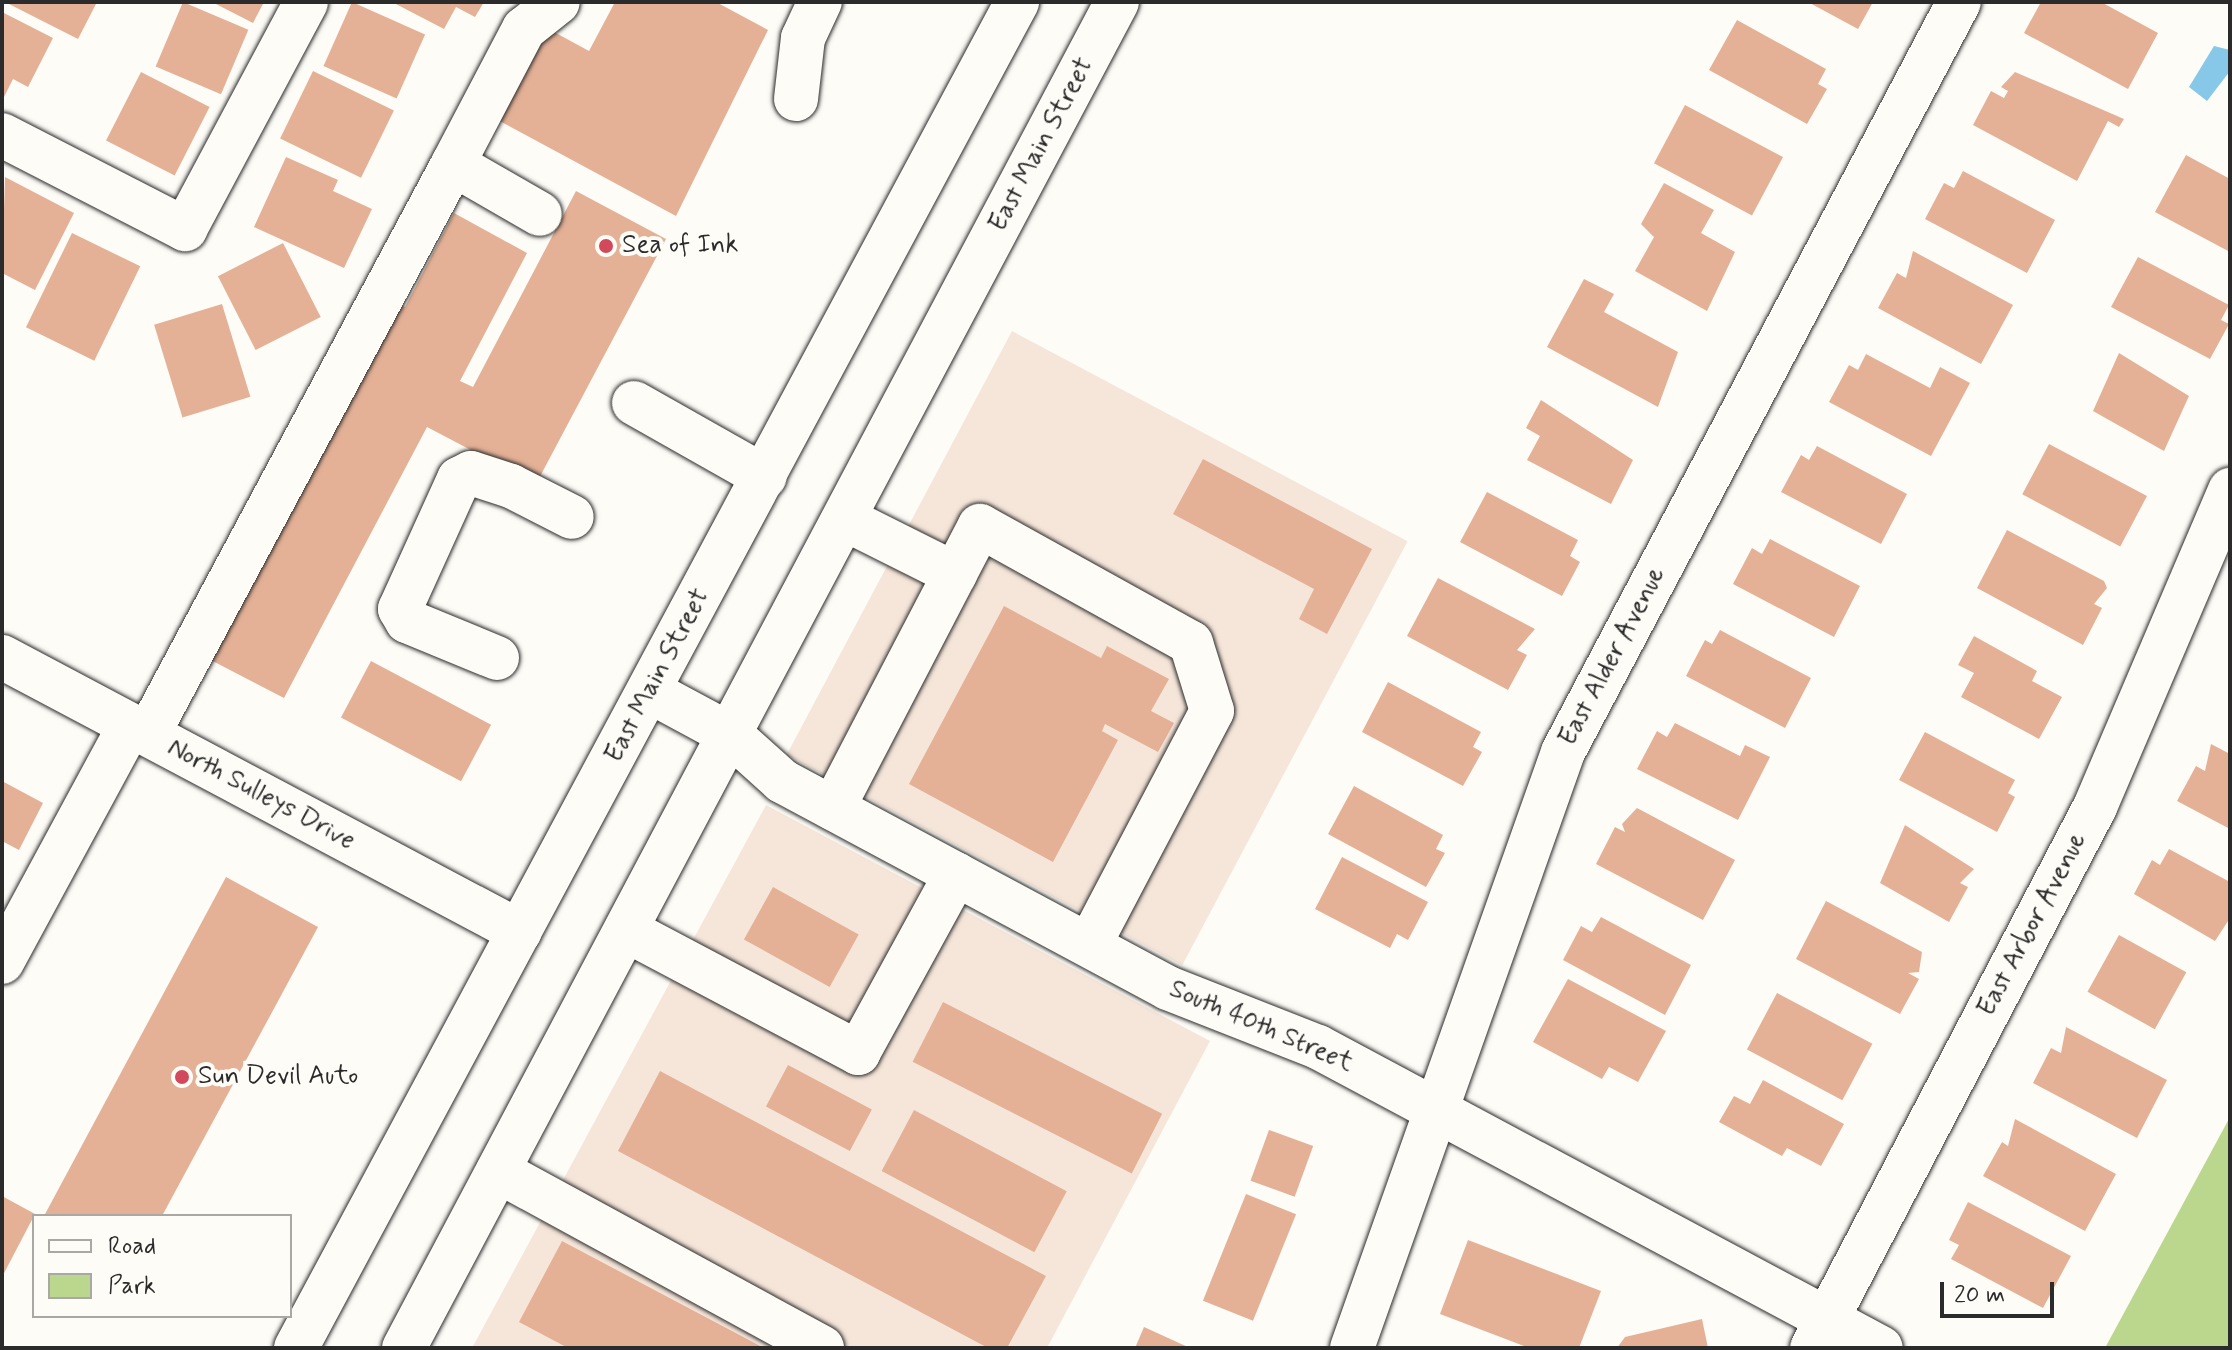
<!DOCTYPE html>
<style>
body{margin:0}
#map{position:relative;width:2232px;height:1350px;overflow:hidden;background:#fdfcf7;font-family:Mynerve,sans-serif}
div>[style]{position:absolute}
.built>*{inset:0;background:#f6e6da;transform-origin:0 0}
.green>*{inset:0;background:#bbd78e}
.water>*{inset:0;background:#87c8e8}
.building>*{inset:0;background:#e4b196;transform-origin:0 0}
.roads{filter:drop-shadow(0 0 2px #2b2b2b) drop-shadow(0 0 2px #2b2b2b)}
.minor>*{height:44px;margin:-22px;padding:0 22px;transform-origin:22px;border-radius:22px;background:#fdfcf7}
.major>*{height:44px;margin:-22px;padding:0 22px;transform-origin:22px;border-radius:22px;background:#fdfcf7}
.dots>*{width:22px;height:22px;translate:-50% -50%;box-sizing:border-box;border:4px solid #fdfcf7;border-radius:50%}
span{translate:-50% -50%;white-space:nowrap;text-align:center;line-height:1.15;-webkit-text-stroke:8px #fdfcf7;paint-order:stroke}
.street-label{font-size:26px;color:#2b2b2b}
.poi-label{font-size:26px;color:#2b2b2b}
.left{translate:0 -50%;text-align:left}
.frame{position:absolute;inset:0;border:4px solid #2b2b2b;pointer-events:none}
.legend{position:absolute;left:32px;top:1214px;width:260px;height:104px;box-sizing:border-box;background:#fdfcf7;border:2px solid #a9a8a5;margin:0;padding:10px 14px;list-style:none;font-size:24px;color:#2b2b2b}
.legend li{display:flex;align-items:center;gap:16px;height:40px}
.legend b{width:40px;border:2px solid #a9a8a5}
.scale{position:absolute;left:1940px;top:1282px;width:114px;height:36px;box-sizing:border-box;border:4px solid #2b2b2b;border-top:0;padding-left:10px;font-size:24px;line-height:28px;white-space:nowrap;color:#2b2b2b;-webkit-text-stroke:6px #fdfcf7;paint-order:stroke}
</style>
<div id="map">
<div class="built">
<div style="left:1012px;top:331px;width:448px;height:480px;rotate:28deg"></div>
<div style="clip-path:polygon(766px 805px,1210px 1041px,1047px 1348px,472px 1348px)"></div>
</div>
<div class="green">
<div style="clip-path:polygon(2230px 1117px,2230px 1348px,2105px 1348px)"></div>
</div>
<div class="water">
<div style="clip-path:polygon(2214px 46px,2230px 50px,2230px 71px,2207px 101px,2189px 87px)"></div>
</div>
<div class="building">
<div style="clip-path:polygon(5px 2px,97px 2px,78px 39px)"></div>
<div style="left:183px;top:2px;width:71px;height:70px;rotate:23deg"></div>
<div style="clip-path:polygon(212px 2px,264px 2px,253px 23px)"></div>
<div style="left:352px;top:2px;width:80px;height:70px;rotate:24deg"></div>
<div style="clip-path:polygon(392px 2px,484px 2px,475px 17px,456px 7px,444px 29px)"></div>
<div style="clip-path:polygon(615px 2px,716px 2px,768px 30px,676px 216px,494px 118px,543px 26px,589px 51px)"></div>
<div style="clip-path:polygon(1808px 2px,1873px 2px,1858px 29px)"></div>
<div style="clip-path:polygon(2041px 2px,2101px 2px,2158px 33px,2128px 89px,2024px 33px)"></div>
<div style="clip-path:polygon(2px 12px,53px 38px,28px 87px,13px 79px,4px 97px)"></div>
<div style="clip-path:polygon(1737px 20px,1826px 69px,1818px 84px,1827px 89px,1807px 124px,1709px 70px)"></div>
<div style="left:313px;top:71px;width:90px;height:75px;rotate:26deg"></div>
<div style="left:141px;top:72px;width:77px;height:77px;rotate:27deg"></div>
<div style="clip-path:polygon(2015px 72px,2124px 119px,2119px 127px,2108px 121px,2077px 181px,1973px 125px,1991px 91px,2004px 98px,2008px 91px,2001px 87px)"></div>
<div style="left:1685px;top:105px;width:111px;height:66px;rotate:28deg"></div>
<div style="clip-path:polygon(2186px 155px,2230px 179px,2230px 252px,2155px 212px)"></div>
<div style="clip-path:polygon(286px 157px,338px 180px,333px 191px,372px 209px,344px 268px,254px 227px)"></div>
<div style="clip-path:polygon(1963px 171px,2055px 220px,2027px 273px,1925px 219px,1944px 183px,1954px 188px)"></div>
<div style="clip-path:polygon(5px 177px,74px 213px,35px 290px,2px 273px)"></div>
<div style="clip-path:polygon(1664px 183px,1714px 210px,1701px 233px,1735px 252px,1707px 311px,1635px 271px,1654px 237px,1641px 224px)"></div>
<div style="clip-path:polygon(576px 191px,666px 239px,536px 484px,427px 427px,284px 698px,203px 656px,392px 300px,405px 307px,454px 213px,527px 253px,460px 381px,473px 387px)"></div>
<div style="left:72px;top:233px;width:76px;height:105px;rotate:26deg"></div>
<div style="left:283px;top:243px;width:83px;height:73px;rotate:63deg"></div>
<div style="clip-path:polygon(1913px 251px,2013px 305px,1981px 364px,1878px 308px,1897px 273px,1906px 278px)"></div>
<div style="clip-path:polygon(2138px 257px,2229px 305px,2221px 320px,2229px 324px,2210px 359px,2111px 307px)"></div>
<div style="clip-path:polygon(1584px 279px,1614px 294px,1604px 312px,1678px 352px,1658px 407px,1547px 347px)"></div>
<div style="left:222px;top:304px;width:97px;height:71px;rotate:73deg"></div>
<div style="clip-path:polygon(2119px 353px,2189px 396px,2164px 451px,2093px 411px)"></div>
<div style="clip-path:polygon(1866px 354px,1930px 388px,1940px 367px,1970px 383px,1931px 456px,1829px 402px,1849px 365px,1858px 370px)"></div>
<div style="clip-path:polygon(1541px 400px,1633px 460px,1611px 504px,1527px 460px,1540px 436px,1526px 428px)"></div>
<div style="left:2049px;top:444px;width:111px;height:57px;rotate:28deg"></div>
<div style="clip-path:polygon(1817px 446px,1907px 494px,1881px 544px,1781px 492px,1801px 455px,1809px 460px)"></div>
<div style="clip-path:polygon(1203px 459px,1372px 549px,1327px 634px,1299px 619px,1314px 589px,1173px 514px)"></div>
<div style="clip-path:polygon(1487px 492px,1578px 540px,1570px 556px,1580px 562px,1562px 596px,1460px 542px)"></div>
<div style="clip-path:polygon(2007px 530px,2104px 581px,2107px 588px,2094px 604px,2102px 608px,2083px 645px,1977px 588px)"></div>
<div style="clip-path:polygon(1770px 539px,1860px 586px,1834px 637px,1733px 584px,1752px 548px,1762px 554px)"></div>
<div style="clip-path:polygon(1438px 578px,1535px 629px,1517px 650px,1527px 655px,1508px 690px,1407px 636px)"></div>
<div style="clip-path:polygon(1004px 606px,1101px 658px,1107px 646px,1169px 679px,1151px 711px,1174px 723px,1158px 752px,1105px 724px,1102px 731px,1118px 740px,1053px 862px,909px 784px)"></div>
<div style="clip-path:polygon(1720px 630px,1811px 678px,1785px 728px,1686px 676px,1705px 640px,1712px 644px)"></div>
<div style="clip-path:polygon(1974px 636px,2037px 671px,2032px 681px,2062px 697px,2039px 739px,1961px 697px,1974px 673px,1958px 665px)"></div>
<div style="left:371px;top:661px;width:136px;height:64px;rotate:28deg"></div>
<div style="clip-path:polygon(1388px 682px,1481px 732px,1473px 747px,1482px 752px,1463px 786px,1362px 732px)"></div>
<div style="clip-path:polygon(1675px 723px,1740px 756px,1745px 745px,1770px 757px,1738px 820px,1637px 769px,1657px 731px,1667px 737px)"></div>
<div style="clip-path:polygon(1925px 732px,2015px 780px,2008px 793px,2015px 797px,1997px 832px,1899px 780px)"></div>
<div style="clip-path:polygon(2211px 744px,2230px 754px,2230px 829px,2177px 801px,2196px 766px,2205px 771px)"></div>
<div style="clip-path:polygon(2px 781px,43px 803px,19px 850px,2px 841px)"></div>
<div style="clip-path:polygon(1354px 786px,1443px 835px,1436px 849px,1445px 853px,1426px 887px,1328px 834px)"></div>
<div style="clip-path:polygon(1637px 808px,1735px 860px,1703px 920px,1596px 864px,1615px 827px,1625px 832px,1622px 824px)"></div>
<div style="clip-path:polygon(1905px 825px,1974px 869px,1960px 883px,1968px 887px,1949px 922px,1880px 883px)"></div>
<div style="clip-path:polygon(2169px 849px,2230px 882px,2230px 918px,2215px 941px,2134px 894px,2152px 860px,2160px 865px)"></div>
<div style="clip-path:polygon(1342px 857px,1428px 902px,1408px 940px,1397px 934px,1390px 948px,1315px 909px)"></div>
<div style="clip-path:polygon(226px 877px,318px 927px,162px 1216px,44px 1216px)"></div>
<div style="left:773px;top:887px;width:98px;height:60px;rotate:29deg"></div>
<div style="clip-path:polygon(1826px 901px,1922px 952px,1919px 972px,1908px 973px,1919px 979px,1900px 1014px,1796px 959px)"></div>
<div style="clip-path:polygon(1601px 917px,1691px 965px,1665px 1015px,1563px 960px,1581px 926px,1592px 932px)"></div>
<div style="left:2119px;top:935px;width:77px;height:65px;rotate:29deg"></div>
<div style="clip-path:polygon(1568px 979px,1666px 1031px,1638px 1082px,1609px 1067px,1602px 1079px,1533px 1042px)"></div>
<div style="left:1777px;top:993px;width:108px;height:64px;rotate:28deg"></div>
<div style="left:943px;top:1002px;width:246px;height:67px;rotate:27deg"></div>
<div style="clip-path:polygon(2066px 1027px,2167px 1080px,2137px 1138px,2033px 1083px,2051px 1048px,2061px 1053px)"></div>
<div style="left:788px;top:1065px;width:95px;height:47px;rotate:28deg"></div>
<div style="clip-path:polygon(660px 1071px,1046px 1276px,1007px 1348px,988px 1348px,618px 1151px)"></div>
<div style="clip-path:polygon(1763px 1080px,1844px 1124px,1821px 1166px,1787px 1148px,1782px 1156px,1719px 1122px,1734px 1096px,1750px 1104px)"></div>
<div style="left:914px;top:1110px;width:173px;height:69px;rotate:28deg"></div>
<div style="clip-path:polygon(2015px 1119px,2116px 1174px,2085px 1231px,1983px 1176px,2002px 1142px,2008px 1146px)"></div>
<div style="left:1269px;top:1130px;width:47px;height:54px;rotate:20deg"></div>
<div style="left:1246px;top:1194px;width:54px;height:115px;rotate:22deg"></div>
<div style="clip-path:polygon(2px 1196px,35px 1214px,2px 1277px)"></div>
<div style="clip-path:polygon(1968px 1202px,2071px 1256px,2043px 1308px,1951px 1259px,1959px 1245px,1949px 1240px)"></div>
<div style="clip-path:polygon(1468px 1240px,1601px 1291px,1579px 1348px,1529px 1348px,1440px 1314px)"></div>
<div style="clip-path:polygon(562px 1241px,764px 1348px,568px 1348px,519px 1322px)"></div>
<div style="clip-path:polygon(1702px 1319px,1708px 1348px,1617px 1348px,1625px 1337px)"></div>
<div style="clip-path:polygon(1144px 1327px,1190px 1348px,1135px 1348px)"></div>
</div>
<div class="roads">
<div class="minor">
<div style="left:796px;top:99px;width:61px;rotate:-83.5deg"></div>
<div style="left:803px;top:38px;width:40px;rotate:-65deg"></div>
<div style="left:2px;top:135px;width:206px;rotate:27.2deg"></div>
<div style="left:185px;top:229px;width:257px;rotate:-61.9deg"></div>
<div style="left:453px;top:164px;width:153px;rotate:-62.3deg"></div>
<div style="left:524px;top:29px;width:43px;rotate:-38.5deg"></div>
<div style="left:634px;top:403px;width:150px;rotate:29.5deg"></div>
<div style="left:845px;top:519px;width:123px;rotate:26.6deg"></div>
<div style="left:2px;top:657px;width:586px;rotate:27.96deg"></div>
<div style="left:497px;top:658px;width:97px;rotate:-157.7deg"></div>
<div style="left:407px;top:621px;width:14px;rotate:-120deg"></div>
<div style="left:400px;top:609px;width:143px;rotate:-65.6deg"></div>
<div style="left:459px;top:479px;width:13px;rotate:-27deg"></div>
<div style="left:471px;top:473px;width:42px;rotate:18deg"></div>
<div style="left:511px;top:486px;width:68px;rotate:26.9deg"></div>
<div style="left:651px;top:692px;width:91px;rotate:28.3deg"></div>
<div style="left:731px;top:735px;width:69px;rotate:42deg"></div>
<div style="left:782px;top:781px;width:438px;rotate:28.2deg"></div>
<div style="left:1168px;top:988px;width:161px;rotate:21.5deg"></div>
<div style="left:1318px;top:1047px;width:638px;rotate:28.13deg"></div>
<div style="left:148px;top:734px;width:646px;rotate:-61.85deg"></div>
<div style="left:453px;top:164px;width:100px;rotate:29.9deg"></div>
<div style="left:833px;top:808px;width:318px;rotate:-62.5deg"></div>
<div style="left:980px;top:526px;width:241px;rotate:29deg"></div>
<div style="left:1191px;top:643px;width:71px;rotate:72.8deg"></div>
<div style="left:1212px;top:711px;width:264px;rotate:117.7deg"></div>
<div style="left:626px;top:930px;width:263px;rotate:27.9deg"></div>
<div style="left:858px;top:1053px;width:204px;rotate:-61.3deg"></div>
<div style="left:2px;top:962px;width:269px;rotate:-61.6deg"></div>
<div style="left:498px;top:1171px;width:369px;rotate:28.6deg"></div>
<div style="left:1352px;top:1348px;width:632px;rotate:-70.5deg"></div>
<div style="left:1563px;top:752px;width:848px;rotate:-62.17deg"></div>
<div style="left:1812px;top:1348px;width:611px;rotate:-62.39deg"></div>
<div style="left:2095px;top:807px;width:345px;rotate:-66.9deg"></div>
</div>
<div class="major">
<div style="left:296px;top:1348px;width:1527px;rotate:-61.82deg"></div>
<div style="left:404px;top:1348px;width:1523px;rotate:-62.09deg"></div>
</div>
</div>
<div class="dots">
<div style="left:606px;top:246px;background:#d1495b"></div>
<div style="left:182px;top:1077px;background:#d1495b"></div>
</div>
<div class="street-label">
<span style="left:1042px;top:145px;rotate:-62deg">East Main Street</span>
<span style="left:1613px;top:657px;rotate:-62deg">East Alder Avenue</span>
<span style="left:658px;top:676px;rotate:-62deg">East Main Street</span>
<span style="left:261px;top:795px;rotate:28deg">North Sulleys Drive</span>
<span style="left:2033px;top:925px;rotate:-62deg">East Arbor Avenue</span>
<span style="left:1261px;top:1027px;rotate:23deg">South 40th Street</span>
</div>
<div class="poi-label">
<span class="left" style="left:622px;top:246px">Sea of Ink</span>
<span class="left" style="left:198px;top:1077px">Sun Devil Auto</span>
</div>
<div class="frame"></div>
<ul class="legend">
<li><b style="height:10px;background:#fdfcf7"></b>Road</li>
<li><b style="height:22px;background:#bbd78e"></b>Park</li>
</ul>
<div class="scale">20 m</div>
</div>
